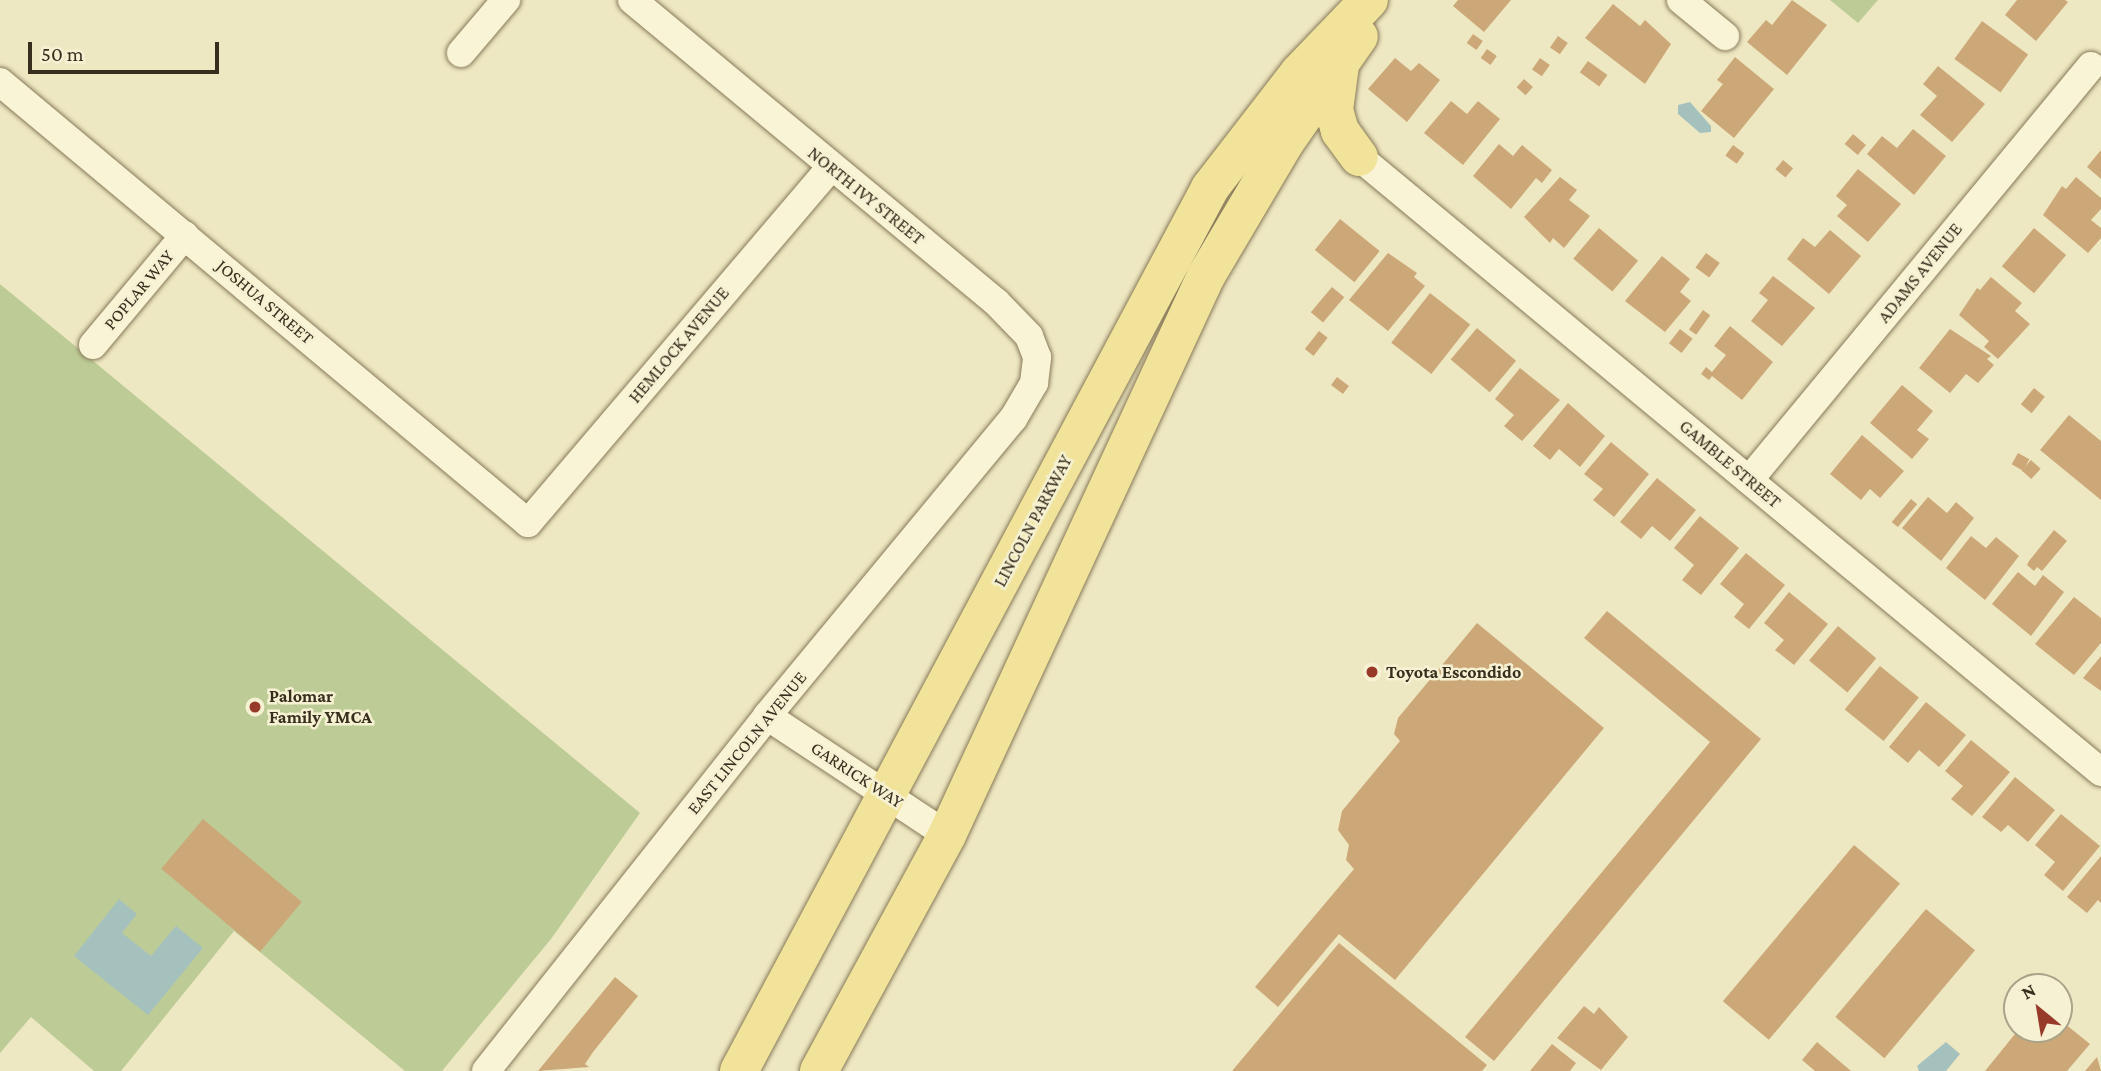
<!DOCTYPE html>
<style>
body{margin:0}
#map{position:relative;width:2101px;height:1071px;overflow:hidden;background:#eee8c2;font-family:"Crimson Pro",serif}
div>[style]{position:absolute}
.green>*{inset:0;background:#bdcc96}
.water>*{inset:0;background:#a5c1bd}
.building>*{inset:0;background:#cca878;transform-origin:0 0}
.roads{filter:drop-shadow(0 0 2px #887959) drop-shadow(0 0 2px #887959)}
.minor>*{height:28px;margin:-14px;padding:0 14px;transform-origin:14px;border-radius:14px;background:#f9f4d6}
.primary>*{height:38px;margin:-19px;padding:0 19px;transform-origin:19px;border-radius:19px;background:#f1e49a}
.dots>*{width:19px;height:19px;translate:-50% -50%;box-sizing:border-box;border:4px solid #f5f1d2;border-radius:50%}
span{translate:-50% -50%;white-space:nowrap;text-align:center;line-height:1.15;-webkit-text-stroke:5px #f5f1d2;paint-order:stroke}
.street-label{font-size:18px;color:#382e1e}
.poi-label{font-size:18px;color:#382e1e;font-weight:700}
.left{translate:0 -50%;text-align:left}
.north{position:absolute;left:2003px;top:973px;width:70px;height:70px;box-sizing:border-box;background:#f5f1d2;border:2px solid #a9a38a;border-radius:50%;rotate:330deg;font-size:19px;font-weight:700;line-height:28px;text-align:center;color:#382e1e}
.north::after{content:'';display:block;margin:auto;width:24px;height:32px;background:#973a2a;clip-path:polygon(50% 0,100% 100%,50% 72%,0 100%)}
.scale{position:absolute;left:28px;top:42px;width:191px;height:32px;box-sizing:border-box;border:4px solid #382e1e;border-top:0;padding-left:9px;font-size:21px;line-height:24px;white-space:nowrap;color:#382e1e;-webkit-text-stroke:5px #f5f1d2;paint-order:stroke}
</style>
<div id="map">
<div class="green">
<div style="clip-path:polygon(1830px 0,1878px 0,1858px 23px)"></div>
<div style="clip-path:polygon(0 284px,640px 813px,551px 939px,442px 1071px,405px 1071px,234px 931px,121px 1071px,94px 1071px,31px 1017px,0 1053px)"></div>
</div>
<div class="water">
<div style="clip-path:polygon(1690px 102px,1711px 126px,1711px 132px,1700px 133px,1678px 114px,1678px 105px)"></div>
<div style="clip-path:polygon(119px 899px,137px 914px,122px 933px,151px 956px,176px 926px,203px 948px,148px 1015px,74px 956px)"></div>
<div style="clip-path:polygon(1946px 1042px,1960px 1054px,1946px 1071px,1919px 1071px,1917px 1066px)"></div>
</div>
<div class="building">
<div style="clip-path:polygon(1458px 0,1511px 0,1484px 32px,1453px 6px)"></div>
<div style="clip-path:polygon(1792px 0,1827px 25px,1787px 75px,1747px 42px,1766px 20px,1772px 25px)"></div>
<div style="clip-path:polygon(2017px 0,2065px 0,2068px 2px,2036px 41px,2005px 15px)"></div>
<div style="clip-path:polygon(1613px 4px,1640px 26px,1645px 20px,1671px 44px,1645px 84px,1585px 38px)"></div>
<div style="left:1982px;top:21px;width:57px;height:47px;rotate:36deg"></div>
<div style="left:1473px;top:34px;width:12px;height:11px;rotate:35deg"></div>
<div style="left:1558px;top:36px;width:12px;height:14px;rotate:35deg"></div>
<div style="left:1487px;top:49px;width:12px;height:11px;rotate:35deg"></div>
<div style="clip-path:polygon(1735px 57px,1774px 89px,1734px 138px,1701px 111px,1723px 84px,1717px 80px)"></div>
<div style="clip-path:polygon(1395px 58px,1411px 71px,1419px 63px,1440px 80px,1407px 122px,1368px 89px)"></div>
<div style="left:1540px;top:58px;width:12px;height:14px;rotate:35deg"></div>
<div style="left:1588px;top:61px;width:24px;height:14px;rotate:36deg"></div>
<div style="clip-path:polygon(1938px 66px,1985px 104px,1952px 142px,1920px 115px,1937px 96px,1923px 84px)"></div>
<div style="left:1524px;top:79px;width:12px;height:11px;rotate:42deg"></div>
<div style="clip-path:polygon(1451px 101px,1467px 114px,1478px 101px,1500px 119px,1463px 165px,1424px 133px)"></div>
<div style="clip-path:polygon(1913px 129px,1946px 156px,1914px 195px,1867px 154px,1882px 136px,1897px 148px)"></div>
<div style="left:1853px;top:134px;width:17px;height:13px;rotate:40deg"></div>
<div style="clip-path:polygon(1499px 144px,1513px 156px,1522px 145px,1552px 170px,1542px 183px,1536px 178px,1511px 209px,1473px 176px)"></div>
<div style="left:1733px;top:145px;width:14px;height:13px;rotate:36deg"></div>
<div style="clip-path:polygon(2101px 150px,2101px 179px,2087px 167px)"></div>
<div style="left:1783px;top:160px;width:13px;height:12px;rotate:39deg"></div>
<div style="clip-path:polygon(1858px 169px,1901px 204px,1868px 242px,1837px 216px,1847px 205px,1836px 196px)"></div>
<div style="clip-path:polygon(1560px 177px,1577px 190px,1569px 200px,1590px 216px,1564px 248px,1553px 238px,1550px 243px,1524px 217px)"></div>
<div style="clip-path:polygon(2076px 177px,2101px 198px,2101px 209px,2091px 220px,2101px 228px,2101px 238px,2088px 253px,2043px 215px,2062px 186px,2066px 189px)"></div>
<div style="left:1340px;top:219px;width:51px;height:40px;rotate:39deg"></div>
<div style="left:1599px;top:228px;width:51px;height:40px;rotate:40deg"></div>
<div style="left:2034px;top:228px;width:42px;height:50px;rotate:40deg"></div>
<div style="clip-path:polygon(1830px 230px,1861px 256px,1829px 294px,1787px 259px,1803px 238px,1815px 247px)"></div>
<div style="clip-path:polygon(1388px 253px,1417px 273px,1414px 277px,1425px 286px,1388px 331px,1349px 300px)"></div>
<div style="left:1706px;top:253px;width:17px;height:18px;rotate:36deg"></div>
<div style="clip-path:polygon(1662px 256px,1690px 279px,1680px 292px,1691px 301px,1665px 332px,1625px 301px)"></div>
<div style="clip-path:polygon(1773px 276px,1815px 308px,1782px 346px,1751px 321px,1768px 300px,1759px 293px)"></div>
<div style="clip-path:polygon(1991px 277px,2022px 303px,2015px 311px,2030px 324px,1998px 359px,1984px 347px,1989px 341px,1959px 315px,1977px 288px,1980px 290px)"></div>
<div style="left:1332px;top:287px;width:16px;height:33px;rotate:40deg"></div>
<div style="left:1430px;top:293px;width:51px;height:63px;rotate:38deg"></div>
<div style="left:1703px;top:310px;width:9px;height:24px;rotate:36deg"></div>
<div style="clip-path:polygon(1730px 326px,1773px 362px,1742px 400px,1712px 376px,1709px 380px,1701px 374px,1706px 367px,1712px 372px,1726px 355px,1714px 346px)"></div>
<div style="left:1477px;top:328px;width:51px;height:41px;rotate:40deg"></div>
<div style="left:1680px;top:329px;width:16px;height:18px;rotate:38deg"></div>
<div style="clip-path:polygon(1950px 329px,1991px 356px,1987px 359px,1994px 365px,1978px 383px,1966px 374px,1950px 393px,1919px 368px)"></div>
<div style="left:1319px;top:331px;width:11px;height:23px;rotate:38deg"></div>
<div style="clip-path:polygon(1520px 368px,1560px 400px,1522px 441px,1504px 426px,1514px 415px,1495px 399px)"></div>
<div style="left:1337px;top:377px;width:15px;height:10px;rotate:37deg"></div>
<div style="clip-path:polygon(1902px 385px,1933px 411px,1917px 430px,1929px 439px,1912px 459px,1870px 423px)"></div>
<div style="left:2034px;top:388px;width:14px;height:21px;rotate:39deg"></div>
<div style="clip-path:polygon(1568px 403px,1605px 436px,1580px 467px,1559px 449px,1550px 460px,1533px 446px)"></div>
<div style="clip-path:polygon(2069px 415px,2101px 441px,2101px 500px,2040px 450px)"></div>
<div style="clip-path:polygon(1862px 435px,1904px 471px,1880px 498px,1870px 489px,1861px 500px,1830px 474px)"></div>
<div style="clip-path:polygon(1611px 442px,1649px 474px,1614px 517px,1593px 500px,1603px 489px,1584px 474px)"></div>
<div style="left:2018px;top:453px;width:13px;height:13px;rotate:29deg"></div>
<div style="left:2031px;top:460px;width:13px;height:14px;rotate:42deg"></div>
<div style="clip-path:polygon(1657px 478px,1696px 510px,1670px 541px,1652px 526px,1641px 539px,1620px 522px)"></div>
<div style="clip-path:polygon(1928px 497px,1947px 513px,1956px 502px,1974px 518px,1941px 561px,1902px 528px)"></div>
<div style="left:1911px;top:499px;width:8px;height:30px;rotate:40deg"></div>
<div style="clip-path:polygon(1700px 516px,1739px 548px,1701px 595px,1682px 580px,1694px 565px,1674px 548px)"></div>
<div style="clip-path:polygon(2054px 530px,2067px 541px,2042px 571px,2037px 567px,2034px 571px,2027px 565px,2029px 561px)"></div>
<div style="clip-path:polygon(1971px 536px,1986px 548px,1996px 537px,2019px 556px,1985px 600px,1946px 568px)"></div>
<div style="clip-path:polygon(1746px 553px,1785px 585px,1749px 629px,1734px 617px,1744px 604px,1720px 584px)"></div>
<div style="clip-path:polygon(2018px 572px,2035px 586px,2043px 575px,2064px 592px,2031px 636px,1992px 604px)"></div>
<div style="clip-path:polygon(1789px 592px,1828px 624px,1794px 665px,1775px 650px,1784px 640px,1764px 623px)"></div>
<div style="clip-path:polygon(2074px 597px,2101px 618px,2101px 643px,2074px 675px,2035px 644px)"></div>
<div style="clip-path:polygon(1607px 611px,1761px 739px,1494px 1061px,1465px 1037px,1710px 742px,1584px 638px)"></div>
<div style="clip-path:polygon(1477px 623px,1604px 728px,1395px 980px,1339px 934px,1278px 1007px,1255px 987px,1354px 869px,1346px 860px,1349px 845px,1338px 830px,1342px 811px,1400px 741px,1394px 734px,1398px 718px)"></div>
<div style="left:1838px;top:626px;width:50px;height:45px;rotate:40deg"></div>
<div style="clip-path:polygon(2101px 656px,2101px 691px,2083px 678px)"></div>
<div style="left:1880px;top:666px;width:50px;height:56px;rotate:39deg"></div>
<div style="clip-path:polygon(1926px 702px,1966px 735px,1939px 767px,1919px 750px,1908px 763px,1889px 747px)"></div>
<div style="clip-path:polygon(1971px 740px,2010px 772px,1972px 816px,1951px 799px,1963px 786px,1945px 771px)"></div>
<div style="clip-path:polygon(2015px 777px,2055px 810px,2028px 842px,2008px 825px,2001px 832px,1982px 817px)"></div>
<div style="clip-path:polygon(2061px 814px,2100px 846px,2063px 891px,2044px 875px,2055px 862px,2035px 845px)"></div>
<div style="left:203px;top:819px;width:129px;height:65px;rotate:40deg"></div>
<div style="left:1854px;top:845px;width:60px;height:204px;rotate:40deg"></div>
<div style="clip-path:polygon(2101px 856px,2101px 903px,2098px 900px,2087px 913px,2067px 897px)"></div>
<div style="left:1926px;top:909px;width:64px;height:141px;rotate:40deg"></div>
<div style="clip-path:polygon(1339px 943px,1487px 1065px,1482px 1071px,1232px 1071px)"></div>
<div style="clip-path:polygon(615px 977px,638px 996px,593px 1052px,585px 1064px,589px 1067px,538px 1071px)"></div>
<div style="clip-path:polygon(1584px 1006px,1594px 1014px,1599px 1007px,1628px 1037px,1601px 1070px,1557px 1038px)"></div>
<div style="clip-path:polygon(2059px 1019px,2090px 1044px,2067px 1071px,1985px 1071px,2019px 1029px,2059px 1029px)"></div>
<div style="clip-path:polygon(1817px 1042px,1851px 1071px,1815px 1071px,1802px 1060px)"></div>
<div style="clip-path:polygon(1552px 1044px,1576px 1063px,1570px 1071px,1530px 1071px)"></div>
<div style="clip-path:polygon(2097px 1057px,2101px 1071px,2085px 1071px)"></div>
</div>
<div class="roads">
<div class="minor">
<div style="left:1681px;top:0;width:57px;rotate:39.3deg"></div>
<div style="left:461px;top:53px;width:70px;rotate:-49.7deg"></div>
<div style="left:0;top:82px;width:688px;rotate:39.87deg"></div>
<div style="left:528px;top:523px;width:466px;rotate:-49.6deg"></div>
<div style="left:1359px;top:157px;width:964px;rotate:39.65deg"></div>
<div style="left:93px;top:345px;width:143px;rotate:-50.1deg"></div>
<div style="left:1749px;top:480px;width:537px;rotate:-50.44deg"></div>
<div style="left:767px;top:716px;width:216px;rotate:33.5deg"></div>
<div style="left:486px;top:1071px;width:453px;rotate:-51.6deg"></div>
<div style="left:767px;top:716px;width:386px;rotate:-50.4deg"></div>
<div style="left:1013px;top:419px;width:42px;rotate:-59.7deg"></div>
<div style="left:1034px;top:383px;width:26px;rotate:-83deg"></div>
<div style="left:1037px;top:357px;width:22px;rotate:-111deg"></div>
<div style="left:1029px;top:336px;width:47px;rotate:-134.1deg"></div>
<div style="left:996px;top:302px;width:473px;rotate:-140.3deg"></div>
</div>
<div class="primary">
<div style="left:1340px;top:65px;width:45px;rotate:97.6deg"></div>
<div style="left:1334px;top:110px;width:22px;rotate:74deg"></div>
<div style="left:1340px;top:131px;width:32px;rotate:54deg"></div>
<div style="left:739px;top:1071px;width:1001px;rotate:-61.92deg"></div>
<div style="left:1210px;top:188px;width:145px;rotate:-52.3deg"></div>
<div style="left:1299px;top:73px;width:101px;rotate:-46.2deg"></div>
<div style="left:819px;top:1071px;width:268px;rotate:-61.5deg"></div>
<div style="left:947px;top:835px;width:616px;rotate:-65.14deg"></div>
<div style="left:1206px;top:276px;width:153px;rotate:-59.4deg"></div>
<div style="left:1284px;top:144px;width:131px;rotate:-55.2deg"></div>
</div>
</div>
<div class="dots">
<div style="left:1372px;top:672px;background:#973a2a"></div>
<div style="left:255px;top:707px;background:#973a2a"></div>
</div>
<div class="street-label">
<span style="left:866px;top:196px;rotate:39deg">NORTH IVY STREET</span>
<span style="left:1920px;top:273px;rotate:-51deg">ADAMS AVENUE</span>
<span style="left:139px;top:290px;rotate:-50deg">POPLAR WAY</span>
<span style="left:265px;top:302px;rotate:40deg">JOSHUA STREET</span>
<span style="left:679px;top:345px;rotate:-50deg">HEMLOCK AVENUE</span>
<span style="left:1730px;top:464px;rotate:40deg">GAMBLE STREET</span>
<span style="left:1033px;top:521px;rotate:-62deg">LINCOLN PARKWAY</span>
<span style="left:747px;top:743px;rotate:-51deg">EAST LINCOLN AVENUE</span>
<span style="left:857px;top:775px;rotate:33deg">GARRICK WAY</span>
</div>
<div class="poi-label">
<span class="left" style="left:1386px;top:672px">Toyota Escondido</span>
<span class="left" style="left:269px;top:707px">Palomar<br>Family YMCA</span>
</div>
<div class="north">N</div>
<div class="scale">50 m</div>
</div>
